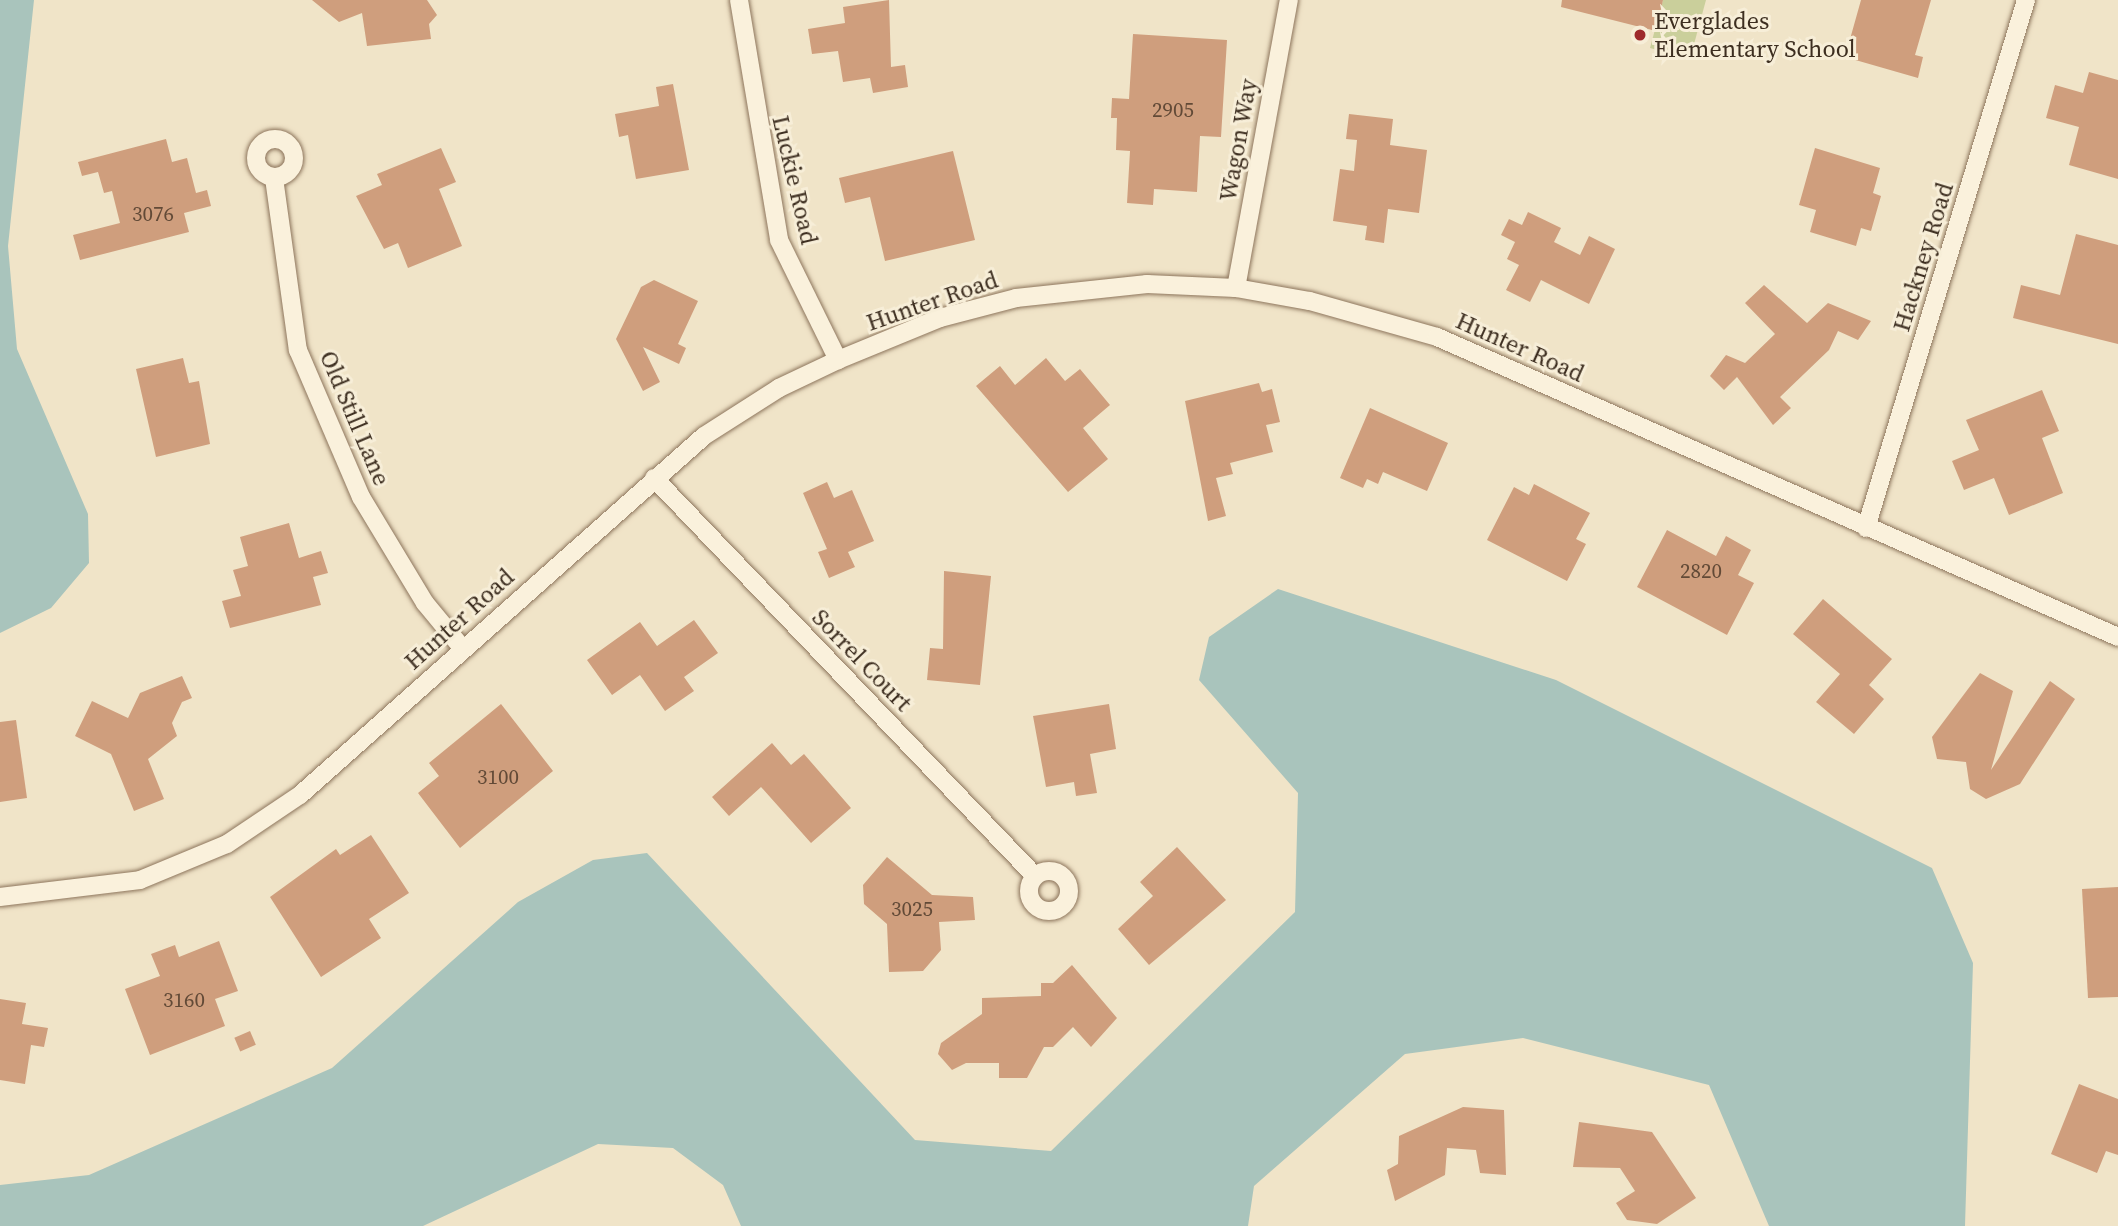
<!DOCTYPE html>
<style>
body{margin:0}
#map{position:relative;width:2118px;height:1226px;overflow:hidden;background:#f0e4c8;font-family:"Source Serif 4",serif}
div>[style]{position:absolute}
.green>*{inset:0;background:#cacf9b}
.water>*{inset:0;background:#a9c4bc}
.building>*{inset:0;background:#cf9e7d;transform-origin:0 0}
.roads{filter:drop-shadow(0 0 2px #8d755c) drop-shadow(0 0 2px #8d755c)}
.street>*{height:18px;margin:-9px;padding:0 9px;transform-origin:9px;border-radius:9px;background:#faf1dc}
.street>.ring{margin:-9px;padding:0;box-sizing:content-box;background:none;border:18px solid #faf1dc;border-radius:50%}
.dots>*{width:19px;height:19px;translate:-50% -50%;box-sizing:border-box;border:4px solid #f7eed8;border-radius:50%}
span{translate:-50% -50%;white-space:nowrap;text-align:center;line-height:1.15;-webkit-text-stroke:6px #f7eed8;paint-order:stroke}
.number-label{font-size:21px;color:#624a37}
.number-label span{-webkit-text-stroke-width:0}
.poi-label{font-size:24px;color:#3d2e20}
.left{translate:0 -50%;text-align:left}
.street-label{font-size:24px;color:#3d2e20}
</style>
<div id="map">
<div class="green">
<div style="clip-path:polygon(1663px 0,1706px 0,1690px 59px,1650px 48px)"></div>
</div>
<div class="water">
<div style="clip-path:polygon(0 0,34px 0,8px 246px,17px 349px,88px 514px,89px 563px,51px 608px,0 633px)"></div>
<div style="clip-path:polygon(1278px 589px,1556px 680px,1932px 868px,1973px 963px,1965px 1226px,1769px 1226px,1709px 1085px,1523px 1038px,1405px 1054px,1254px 1186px,1248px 1226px,741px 1226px,723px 1185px,673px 1148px,598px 1144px,423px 1226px,0 1226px,0 1185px,89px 1175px,332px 1068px,518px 902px,593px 860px,647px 853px,915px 1140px,1051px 1151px,1295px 912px,1298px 793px,1199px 680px,1209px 637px)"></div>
</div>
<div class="building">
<div style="clip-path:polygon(312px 0,427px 0,437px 15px,429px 24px,431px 39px,367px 46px,362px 13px,339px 22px)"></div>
<div style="clip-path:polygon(889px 0,891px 67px,905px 65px,908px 87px,873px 93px,870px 78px,843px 82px,838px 51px,812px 54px,808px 29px,845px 23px,843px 7px)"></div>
<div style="clip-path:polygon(1562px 0,1663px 0,1656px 31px,1561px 7px)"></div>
<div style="clip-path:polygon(1861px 0,1931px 0,1915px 55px,1923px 57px,1918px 78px,1845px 57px)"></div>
<div style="clip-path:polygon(1133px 34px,1227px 40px,1221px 137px,1200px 136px,1197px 192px,1154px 189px,1153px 205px,1127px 203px,1130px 151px,1116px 150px,1117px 118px,1111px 118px,1112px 98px,1129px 99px)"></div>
<div style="clip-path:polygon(2089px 72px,2118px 80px,2118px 179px,2069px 165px,2079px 127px,2046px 118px,2055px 85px,2083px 93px)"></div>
<div style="clip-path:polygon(673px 84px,689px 170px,636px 179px,628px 135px,619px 137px,615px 114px,659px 106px,656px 87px)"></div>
<div style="clip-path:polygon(1349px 114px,1393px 119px,1390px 145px,1427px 150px,1419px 213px,1388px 209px,1384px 243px,1365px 240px,1367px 226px,1333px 221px,1340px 169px,1354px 171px,1357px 140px,1346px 139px)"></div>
<div style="clip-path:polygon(166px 139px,172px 162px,187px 158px,196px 193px,207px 190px,211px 206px,184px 213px,189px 232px,80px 260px,73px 235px,120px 223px,112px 191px,104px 193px,98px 172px,82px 176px,78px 162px)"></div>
<div style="clip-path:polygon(441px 148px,456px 182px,439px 189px,462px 246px,408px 268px,398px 243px,384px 249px,356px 196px,382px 185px,377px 174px)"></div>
<div style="clip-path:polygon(1815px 148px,1880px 168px,1873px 193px,1881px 196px,1871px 231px,1861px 228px,1856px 246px,1810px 232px,1816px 210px,1799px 205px)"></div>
<div style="clip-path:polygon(953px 151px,975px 240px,885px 261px,870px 197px,845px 203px,839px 178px)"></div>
<div style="clip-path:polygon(1528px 212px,1561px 228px,1554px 242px,1580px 255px,1589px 236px,1615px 249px,1589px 304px,1541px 280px,1530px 302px,1506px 290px,1519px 265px,1507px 259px,1515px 242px,1501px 235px,1509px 219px,1522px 225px)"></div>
<div style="clip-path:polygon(2076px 234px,2118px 245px,2118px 344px,2013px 318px,2021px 285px,2060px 295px)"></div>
<div style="clip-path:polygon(654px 280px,698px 301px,678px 344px,686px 348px,679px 364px,643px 347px,660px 382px,643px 391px,616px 339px,641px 287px)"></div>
<div style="clip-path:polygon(1764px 285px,1807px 323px,1828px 303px,1871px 321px,1858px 340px,1838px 331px,1829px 350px,1780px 397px,1791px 408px,1773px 425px,1737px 377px,1724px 390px,1710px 376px,1726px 355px,1745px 363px,1775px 334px,1745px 303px)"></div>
<div style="clip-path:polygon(183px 358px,189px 383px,199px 381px,210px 444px,156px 457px,136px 369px)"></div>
<div style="clip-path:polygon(1046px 358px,1065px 381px,1080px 369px,1110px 405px,1083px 428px,1108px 459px,1068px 492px,976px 386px,1000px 366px,1015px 385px)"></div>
<div style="clip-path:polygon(1259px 383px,1262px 392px,1272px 389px,1280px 422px,1266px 425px,1273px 452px,1230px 463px,1233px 474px,1216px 478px,1226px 516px,1208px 521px,1185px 401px)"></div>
<div style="clip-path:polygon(2042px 390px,2059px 431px,2042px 438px,2063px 493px,2009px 515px,1994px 478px,1964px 490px,1952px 461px,1979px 450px,1966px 420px)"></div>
<div style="clip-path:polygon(1370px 408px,1448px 443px,1427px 491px,1383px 472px,1378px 484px,1367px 479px,1363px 488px,1340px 478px)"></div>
<div style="clip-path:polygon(827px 482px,834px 498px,852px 490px,874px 541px,848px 552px,855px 567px,829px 578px,818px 552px,827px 549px,803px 493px)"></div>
<div style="clip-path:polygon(1534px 484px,1590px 513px,1576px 539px,1586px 544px,1567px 581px,1487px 540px,1514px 487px,1529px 495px)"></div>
<div style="clip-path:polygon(289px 523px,299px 558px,321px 551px,328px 573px,313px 577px,321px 605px,230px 628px,222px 601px,241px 596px,233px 570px,248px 566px,240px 537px)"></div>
<div style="clip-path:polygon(1667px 530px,1716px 556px,1726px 536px,1751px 550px,1738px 575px,1754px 583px,1727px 635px,1637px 587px)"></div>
<div style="clip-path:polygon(944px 571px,991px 576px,980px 685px,927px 680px,930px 648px,943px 649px)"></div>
<div style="clip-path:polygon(1823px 599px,1892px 659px,1869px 685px,1884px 699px,1854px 734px,1816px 702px,1840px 674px,1793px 634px)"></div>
<div style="clip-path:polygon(694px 620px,718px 653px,684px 677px,694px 691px,665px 711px,640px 675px,612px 695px,587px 660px,640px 622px,657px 646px)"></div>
<div style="clip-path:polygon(1980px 673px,2013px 691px,1991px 770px,2050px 681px,2075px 699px,2020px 784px,1986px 799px,1970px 789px,1966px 762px,1937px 759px,1932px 737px)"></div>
<div style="clip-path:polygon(182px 676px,192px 698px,182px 702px,172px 723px,177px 736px,148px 759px,164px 799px,134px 811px,111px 754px,75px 736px,92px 701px,128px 718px,140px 693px)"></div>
<div style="clip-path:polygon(501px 704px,553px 771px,460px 848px,418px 793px,439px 776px,429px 763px)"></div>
<div style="clip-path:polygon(1109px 704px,1116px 749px,1090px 754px,1097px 793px,1076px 796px,1074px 782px,1046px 787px,1033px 716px)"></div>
<div style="clip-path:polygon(16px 720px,27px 798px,0 802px,0 722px)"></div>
<div style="clip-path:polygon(772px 743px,791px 765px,804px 754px,851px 808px,811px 843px,761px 787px,729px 816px,712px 797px)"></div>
<div style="clip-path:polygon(371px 835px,409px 893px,369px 919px,381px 938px,321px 977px,270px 897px,336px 849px,340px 855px)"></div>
<div style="clip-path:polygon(1177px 847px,1226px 900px,1149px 965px,1118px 929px,1153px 896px,1140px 882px)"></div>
<div style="clip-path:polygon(887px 857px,932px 895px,973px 897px,975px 920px,939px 922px,941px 950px,923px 971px,889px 972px,887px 924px,864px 904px,863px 885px)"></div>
<div style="clip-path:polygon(2118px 887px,2118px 997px,2088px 998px,2082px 889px)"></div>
<div style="clip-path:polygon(219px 941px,238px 991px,215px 999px,225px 1026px,150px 1055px,125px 989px,160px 976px,151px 954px,175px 945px,179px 957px)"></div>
<div style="clip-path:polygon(1072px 965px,1117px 1018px,1091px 1047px,1073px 1027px,1053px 1047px,1044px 1047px,1027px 1078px,999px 1078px,999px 1063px,966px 1063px,952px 1070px,938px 1054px,941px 1043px,982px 1014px,982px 998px,1041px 996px,1041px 983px,1053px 983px)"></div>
<div style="clip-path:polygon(0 999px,26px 1003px,22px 1024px,48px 1028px,44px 1047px,31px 1045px,25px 1084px,0 1080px)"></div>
<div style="left:250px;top:1031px;width:15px;height:17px;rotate:67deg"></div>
<div style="clip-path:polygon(2079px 1084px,2118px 1099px,2118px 1155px,2106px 1151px,2097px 1173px,2051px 1154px)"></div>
<div style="clip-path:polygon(1463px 1107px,1504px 1110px,1506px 1175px,1480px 1173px,1476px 1150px,1447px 1148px,1445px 1175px,1395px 1201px,1387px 1170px,1398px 1164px,1399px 1136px)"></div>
<div style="clip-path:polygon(1579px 1122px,1652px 1132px,1696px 1198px,1657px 1224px,1627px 1220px,1616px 1203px,1635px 1191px,1620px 1168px,1573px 1167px)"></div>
</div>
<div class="roads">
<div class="street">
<div style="left:739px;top:0;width:243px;rotate:80.5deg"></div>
<div style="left:779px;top:240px;width:134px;rotate:63.8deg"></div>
<div class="ring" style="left:256px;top:139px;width:20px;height:20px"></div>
<div style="left:274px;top:178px;width:174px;rotate:82.1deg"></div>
<div style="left:298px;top:350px;width:160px;rotate:66.8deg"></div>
<div style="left:361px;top:497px;width:124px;rotate:58.9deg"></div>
<div style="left:425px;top:603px;width:60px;rotate:50.4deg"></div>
<div style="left:1236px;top:288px;width:293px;rotate:-79.6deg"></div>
<div style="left:654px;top:478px;width:551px;rotate:46.25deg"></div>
<div style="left:1866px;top:528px;width:552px;rotate:-73.14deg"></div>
<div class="ring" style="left:1029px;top:871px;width:22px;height:22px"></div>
<div style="left:0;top:897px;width:141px;rotate:-6.9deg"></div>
<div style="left:140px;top:880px;width:94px;rotate:-22.5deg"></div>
<div style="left:227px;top:844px;width:88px;rotate:-33.9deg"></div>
<div style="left:300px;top:795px;width:540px;rotate:-41.62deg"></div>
<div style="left:704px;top:436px;width:89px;rotate:-32.6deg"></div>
<div style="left:779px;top:388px;width:65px;rotate:-25.4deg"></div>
<div style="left:838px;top:360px;width:110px;rotate:-22.4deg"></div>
<div style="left:940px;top:318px;width:79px;rotate:-14.7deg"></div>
<div style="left:1016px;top:298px;width:132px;rotate:-6.1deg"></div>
<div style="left:1147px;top:284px;width:89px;rotate:2.6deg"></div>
<div style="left:1236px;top:288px;width:75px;rotate:10deg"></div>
<div style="left:1310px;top:301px;width:132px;rotate:15.8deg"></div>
<div style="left:1437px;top:337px;width:744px;rotate:23.77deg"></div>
</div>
</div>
<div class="dots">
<div style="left:1640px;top:35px;background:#9e2a2c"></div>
</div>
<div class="number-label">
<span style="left:1173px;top:110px">2905</span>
<span style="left:153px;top:214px">3076</span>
<span style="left:1701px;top:571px">2820</span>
<span style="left:498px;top:777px">3100</span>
<span style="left:912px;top:909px">3025</span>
<span style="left:184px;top:1000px">3160</span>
</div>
<div class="poi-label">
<span class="left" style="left:1654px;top:35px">Everglades<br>Elementary School</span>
</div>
<div class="street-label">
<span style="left:1238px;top:140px;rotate:-80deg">Wagon Way</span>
<span style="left:795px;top:180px;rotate:77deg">Luckie Road</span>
<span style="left:1923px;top:257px;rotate:-73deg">Hackney Road</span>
<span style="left:932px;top:301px;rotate:-19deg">Hunter Road</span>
<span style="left:1520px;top:347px;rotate:24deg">Hunter Road</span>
<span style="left:355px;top:418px;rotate:67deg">Old Still Lane</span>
<span style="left:459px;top:619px;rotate:-42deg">Hunter Road</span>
<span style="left:862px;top:660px;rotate:46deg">Sorrel Court</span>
</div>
</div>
